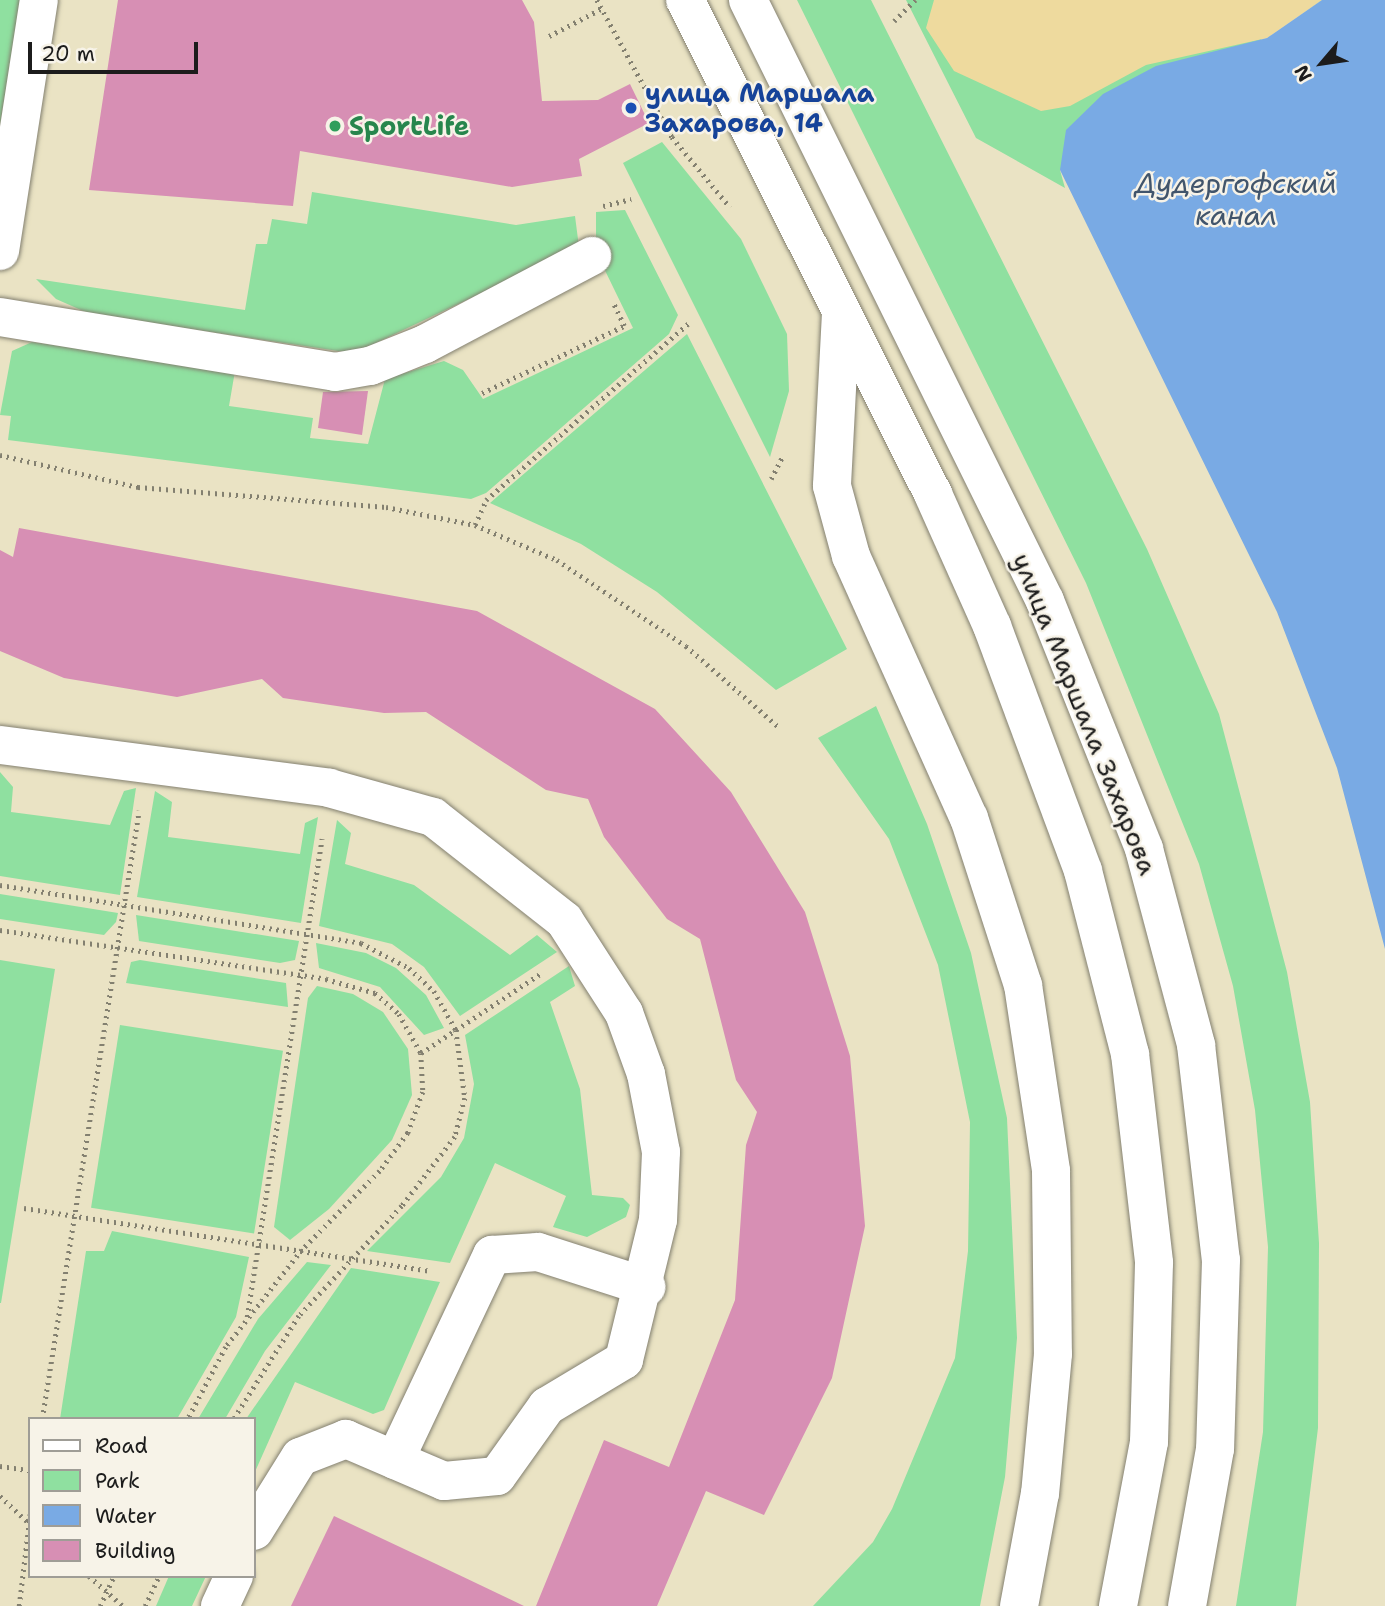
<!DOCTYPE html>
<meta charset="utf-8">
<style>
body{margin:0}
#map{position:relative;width:1385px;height:1606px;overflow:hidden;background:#eae3c4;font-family:"Shantell Sans",sans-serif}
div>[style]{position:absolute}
.green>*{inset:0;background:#8fe0a0;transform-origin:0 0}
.sand>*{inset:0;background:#eeda9e}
.water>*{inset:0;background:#79aae4}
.building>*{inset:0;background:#d78fb4}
.path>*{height:4.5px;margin-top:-2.25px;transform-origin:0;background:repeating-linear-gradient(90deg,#838070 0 2px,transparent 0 7px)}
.roads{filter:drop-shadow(0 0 2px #838070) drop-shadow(0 0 2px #838070)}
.minor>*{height:38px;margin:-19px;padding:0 19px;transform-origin:19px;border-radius:19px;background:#fff}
.dots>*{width:19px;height:19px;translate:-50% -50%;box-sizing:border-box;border:4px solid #f7f3e8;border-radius:50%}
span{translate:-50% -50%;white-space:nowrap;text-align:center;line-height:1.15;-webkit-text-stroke:5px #f7f3e8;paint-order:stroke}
.transit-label{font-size:26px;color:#164399;font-weight:700}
.left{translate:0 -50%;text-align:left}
.leisure-label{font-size:26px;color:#27864d;font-weight:700}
.street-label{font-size:26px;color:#1c1c1c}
.water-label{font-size:28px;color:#41556c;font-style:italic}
.legend{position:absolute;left:28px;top:1417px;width:228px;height:161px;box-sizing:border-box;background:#f7f3e8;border:2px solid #9f9d96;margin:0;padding:9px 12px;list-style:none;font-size:21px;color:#1c1c1c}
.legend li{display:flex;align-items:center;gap:14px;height:35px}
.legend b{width:35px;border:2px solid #9f9d96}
.north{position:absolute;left:1287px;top:28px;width:70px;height:70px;-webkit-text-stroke:5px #f7f3e8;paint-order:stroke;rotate:241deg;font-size:19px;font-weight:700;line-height:28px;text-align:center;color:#1c1c1c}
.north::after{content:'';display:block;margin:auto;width:24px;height:32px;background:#1c1c1c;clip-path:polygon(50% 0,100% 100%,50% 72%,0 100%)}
.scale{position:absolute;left:28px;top:42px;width:170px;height:32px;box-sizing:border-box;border:4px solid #1c1c1c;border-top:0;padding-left:9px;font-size:21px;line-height:24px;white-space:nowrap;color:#1c1c1c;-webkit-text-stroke:5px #f7f3e8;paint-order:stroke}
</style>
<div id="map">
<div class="green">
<div style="clip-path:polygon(0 0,20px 0,0 126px)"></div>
<div style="clip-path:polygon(797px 0,871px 0,1147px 549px,1219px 714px,1287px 972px,1310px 1102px,1319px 1243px,1318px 1428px,1296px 1606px,1236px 1606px,1263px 1432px,1268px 1247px,1255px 1110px,1233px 986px,1199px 864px,1086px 583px)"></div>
<div style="clip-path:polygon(906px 0,1322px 0,1060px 170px,1065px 188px,976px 138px)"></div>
<div style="clip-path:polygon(662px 142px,741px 239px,787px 334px,789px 391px,770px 457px,623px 163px)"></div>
<div style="clip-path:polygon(312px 192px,516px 225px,575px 216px,579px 247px,361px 350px,345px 352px,90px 314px,56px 299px,36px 279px,245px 310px,256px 244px,267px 244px,272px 219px,307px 224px)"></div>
<div style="clip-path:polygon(625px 210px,678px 315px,669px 334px,486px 493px,471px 499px,8px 440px,11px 416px,0 415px,12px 351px,32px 342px,235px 371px,229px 406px,313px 418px,310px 438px,368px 444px,385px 379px,444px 361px,463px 370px,483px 399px,633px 328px,596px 252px,596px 212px)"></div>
<div style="clip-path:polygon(687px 334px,847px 649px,776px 690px,657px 592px,581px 544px,490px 503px)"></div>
<div style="clip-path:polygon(876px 706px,927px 824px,971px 953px,1007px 1118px,1017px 1338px,1005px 1477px,980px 1606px,813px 1606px,873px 1542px,892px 1509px,955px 1358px,968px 1251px,970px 1122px,938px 965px,889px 839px,818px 738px)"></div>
<div style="clip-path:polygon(0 772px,13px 787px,11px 812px,110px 825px,124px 791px,136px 788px,120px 895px,0 876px)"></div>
<div style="clip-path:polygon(155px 791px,172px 802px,168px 837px,300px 854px,305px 823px,318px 817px,301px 923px,137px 897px)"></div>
<div style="clip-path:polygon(337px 820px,351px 833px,345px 864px,414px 885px,510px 955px,537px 935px,557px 952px,460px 1016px,424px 967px,392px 944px,319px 926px)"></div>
<div style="clip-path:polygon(0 894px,118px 913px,116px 922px,104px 935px,0 919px)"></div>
<div style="clip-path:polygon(136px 915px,299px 941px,295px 960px,280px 963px,139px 941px)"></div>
<div style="clip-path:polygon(316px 943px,366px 953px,396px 968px,426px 995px,444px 1028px,424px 1035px,380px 987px,319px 968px)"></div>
<div style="clip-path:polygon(0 960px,55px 969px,1px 1303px,0 1303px)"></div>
<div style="clip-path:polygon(140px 960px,286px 983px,288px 1007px,126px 983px,131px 962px)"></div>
<div style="clip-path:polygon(569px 966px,575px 986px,550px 1002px,580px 1089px,592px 1195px,623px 1198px,630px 1205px,626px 1217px,587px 1237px,553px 1227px,566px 1196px,495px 1163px,450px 1263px,367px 1251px,441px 1177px,464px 1138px,474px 1084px,465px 1035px)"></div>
<div style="clip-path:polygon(317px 986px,353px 994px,383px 1012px,408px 1049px,412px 1095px,392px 1140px,329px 1209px,290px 1240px,274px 1227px,308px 998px)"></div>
<div style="left:120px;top:1025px;width:165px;height:185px;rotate:9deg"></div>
<div style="clip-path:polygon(112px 1231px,249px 1257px,236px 1317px,177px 1419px,60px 1419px,86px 1251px,104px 1251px)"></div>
<div style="clip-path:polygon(307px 1262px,331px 1265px,265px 1351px,225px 1419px,198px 1419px,258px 1319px)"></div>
<div style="clip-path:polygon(351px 1268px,440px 1282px,384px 1410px,373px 1414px,295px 1382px,254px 1474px,254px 1419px,246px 1419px)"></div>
<div style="clip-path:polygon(169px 1576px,206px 1576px,192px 1606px,156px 1606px)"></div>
</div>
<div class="sand">
<div style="clip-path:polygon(934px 0,1322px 0,1267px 38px,1146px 65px,1070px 106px,1041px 111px,954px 71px,926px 28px)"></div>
</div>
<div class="water">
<div style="clip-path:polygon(1322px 0,1385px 0,1385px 949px,1337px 768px,1277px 612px,1060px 170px,1066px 130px,1103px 94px,1156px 66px,1267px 38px)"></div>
</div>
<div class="building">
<div style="clip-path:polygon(118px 0,522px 0,534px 22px,542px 101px,598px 100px,630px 84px,649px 123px,579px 159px,582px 176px,512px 187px,300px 151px,293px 206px,89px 190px)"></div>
<div style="clip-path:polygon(368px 391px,362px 435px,318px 428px,323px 392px)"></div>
<div style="clip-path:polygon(19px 528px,477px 611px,655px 709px,731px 792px,805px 912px,850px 1056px,865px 1226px,832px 1378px,764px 1515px,706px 1491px,657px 1606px,536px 1606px,604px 1440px,669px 1467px,735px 1300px,746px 1145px,757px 1112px,736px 1080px,700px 939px,667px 919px,604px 837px,588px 799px,546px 790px,426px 712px,384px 713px,283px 698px,262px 679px,177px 697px,64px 678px,0 651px,0 550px,13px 557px)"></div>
<div style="clip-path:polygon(334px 1516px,434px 1563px,524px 1606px,291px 1606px)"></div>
</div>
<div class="path">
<div style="left:597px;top:0;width:156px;rotate:61.3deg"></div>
<div style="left:672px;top:137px;width:91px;rotate:50.4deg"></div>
<div style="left:894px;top:21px;width:30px;rotate:-45deg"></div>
<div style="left:549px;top:36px;width:59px;rotate:-27.4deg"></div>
<div style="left:603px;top:206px;width:29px;rotate:-14deg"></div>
<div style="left:482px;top:393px;width:157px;rotate:-25.3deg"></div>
<div style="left:624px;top:326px;width:26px;rotate:-115deg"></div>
<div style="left:0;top:455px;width:142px;rotate:13.1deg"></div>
<div style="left:138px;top:487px;width:249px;rotate:4.6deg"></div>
<div style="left:386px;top:507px;width:91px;rotate:11.4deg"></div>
<div style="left:475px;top:525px;width:89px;rotate:23.1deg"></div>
<div style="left:557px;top:560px;width:155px;rotate:33.7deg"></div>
<div style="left:686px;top:646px;width:123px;rotate:41.1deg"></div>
<div style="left:771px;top:479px;width:25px;rotate:-63deg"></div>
<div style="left:475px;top:525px;width:27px;rotate:-66deg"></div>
<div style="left:486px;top:500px;width:272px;rotate:-41.1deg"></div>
<div style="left:0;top:885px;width:366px;rotate:9.1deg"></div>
<div style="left:361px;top:943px;width:54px;rotate:27.5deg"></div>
<div style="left:409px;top:968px;width:34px;rotate:43deg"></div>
<div style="left:434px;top:991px;width:45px;rotate:60.6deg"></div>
<div style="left:456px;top:1030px;width:69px;rotate:82.5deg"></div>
<div style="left:465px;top:1098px;width:40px;rotate:104.4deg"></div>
<div style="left:455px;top:1137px;width:87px;rotate:127.5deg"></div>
<div style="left:402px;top:1206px;width:151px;rotate:133.1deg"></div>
<div style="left:299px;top:1316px;width:122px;rotate:122.3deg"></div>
<div style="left:0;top:930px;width:330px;rotate:8.5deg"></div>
<div style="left:326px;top:979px;width:51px;rotate:15.9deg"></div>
<div style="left:375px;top:993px;width:32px;rotate:41deg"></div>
<div style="left:399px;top:1014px;width:45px;rotate:60.6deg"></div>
<div style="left:421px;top:1053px;width:39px;rotate:87deg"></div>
<div style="left:423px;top:1092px;width:44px;rotate:110.1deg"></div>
<div style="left:408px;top:1133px;width:47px;rotate:126.4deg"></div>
<div style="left:380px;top:1171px;width:111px;rotate:134.6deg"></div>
<div style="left:302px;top:1250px;width:123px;rotate:128.1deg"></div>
<div style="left:226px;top:1347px;width:81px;rotate:117.8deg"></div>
<div style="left:421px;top:1053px;width:143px;rotate:-33.6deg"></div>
<div style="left:24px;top:1208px;width:412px;rotate:8.8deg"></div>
<div style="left:247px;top:1317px;width:484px;rotate:-81.1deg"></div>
<div style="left:42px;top:1419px;width:616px;rotate:-80.94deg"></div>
<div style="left:0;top:1466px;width:30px;rotate:8deg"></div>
<div style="left:0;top:1496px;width:40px;rotate:43deg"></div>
<div style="left:89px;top:1576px;width:45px;rotate:41.4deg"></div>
<div style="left:19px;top:1606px;width:93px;rotate:-83.2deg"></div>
<div style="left:100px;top:1606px;width:33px;rotate:-65deg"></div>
<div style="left:145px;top:1606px;width:33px;rotate:-65deg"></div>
</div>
<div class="roads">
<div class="minor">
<div style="left:685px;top:0;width:553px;rotate:63.34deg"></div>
<div style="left:933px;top:494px;width:145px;rotate:65.9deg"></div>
<div style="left:992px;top:626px;width:261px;rotate:69.6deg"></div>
<div style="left:1083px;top:871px;width:189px;rotate:75.6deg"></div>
<div style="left:1130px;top:1054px;width:210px;rotate:83.4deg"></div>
<div style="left:1154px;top:1263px;width:179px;rotate:91.6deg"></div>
<div style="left:1149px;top:1442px;width:167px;rotate:100.7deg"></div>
<div style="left:748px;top:0;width:670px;rotate:63.7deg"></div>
<div style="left:1045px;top:601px;width:267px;rotate:68.2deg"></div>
<div style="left:1144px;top:849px;width:203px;rotate:75.1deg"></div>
<div style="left:1196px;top:1045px;width:216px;rotate:83.4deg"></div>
<div style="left:1221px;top:1260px;width:189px;rotate:91.8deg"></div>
<div style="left:1215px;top:1449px;width:159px;rotate:100.1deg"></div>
<div style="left:0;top:251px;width:254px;rotate:-81.2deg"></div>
<div style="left:841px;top:313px;width:173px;rotate:93deg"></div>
<div style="left:832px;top:486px;width:73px;rotate:74.8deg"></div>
<div style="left:851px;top:556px;width:287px;rotate:65.8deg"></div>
<div style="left:969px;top:818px;width:176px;rotate:72.1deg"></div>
<div style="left:1023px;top:985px;width:188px;rotate:81.4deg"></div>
<div style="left:1051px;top:1171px;width:183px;rotate:89.4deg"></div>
<div style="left:1053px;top:1354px;width:140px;rotate:95.3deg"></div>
<div style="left:1040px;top:1493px;width:115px;rotate:100.5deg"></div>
<div style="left:0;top:317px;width:339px;rotate:9.3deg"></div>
<div style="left:335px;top:372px;width:36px;rotate:-10deg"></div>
<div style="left:370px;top:366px;width:59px;rotate:-21.8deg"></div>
<div style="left:425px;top:344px;width:189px;rotate:-27.8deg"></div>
<div style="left:0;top:745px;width:332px;rotate:7.4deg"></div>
<div style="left:329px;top:788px;width:108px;rotate:15.6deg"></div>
<div style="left:433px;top:817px;width:167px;rotate:38.2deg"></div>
<div style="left:564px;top:920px;width:111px;rotate:57.2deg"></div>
<div style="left:624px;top:1013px;width:65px;rotate:70.2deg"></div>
<div style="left:646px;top:1074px;width:79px;rotate:79.1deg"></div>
<div style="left:661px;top:1152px;width:68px;rotate:92.5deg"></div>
<div style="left:658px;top:1220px;width:144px;rotate:103.7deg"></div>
<div style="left:624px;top:1360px;width:90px;rotate:149.1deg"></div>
<div style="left:547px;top:1406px;width:86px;rotate:125.5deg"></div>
<div style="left:497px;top:1476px;width:53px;rotate:174.6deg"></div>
<div style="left:444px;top:1481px;width:107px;rotate:-156.8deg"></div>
<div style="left:346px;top:1439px;width:49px;rotate:158.6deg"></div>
<div style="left:300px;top:1457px;width:87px;rotate:121.9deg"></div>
<div style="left:395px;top:1460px;width:227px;rotate:-64.7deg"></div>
<div style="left:492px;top:1255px;width:46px;rotate:-3.7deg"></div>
<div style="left:538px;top:1252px;width:114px;rotate:17.8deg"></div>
<div style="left:220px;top:1606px;width:33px;rotate:-65deg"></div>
</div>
</div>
<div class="dots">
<div style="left:631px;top:108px;background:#1a4fb4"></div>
<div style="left:335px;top:126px;background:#2e9e5b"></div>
</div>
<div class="transit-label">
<span class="left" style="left:645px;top:108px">улица Маршала<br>Захарова, 14</span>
</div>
<div class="leisure-label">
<span class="left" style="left:349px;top:126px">SportLife</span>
</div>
<div class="street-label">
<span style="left:1085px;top:714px;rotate:68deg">улица Маршала Захарова</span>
</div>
<div class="water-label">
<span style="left:1236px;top:199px">Дудергофский<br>канал</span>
</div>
<ul class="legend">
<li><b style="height:9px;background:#fff"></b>Road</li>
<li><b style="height:19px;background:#8fe0a0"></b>Park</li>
<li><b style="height:19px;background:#79aae4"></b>Water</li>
<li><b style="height:19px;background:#d78fb4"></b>Building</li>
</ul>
<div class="north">N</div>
<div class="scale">20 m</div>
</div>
